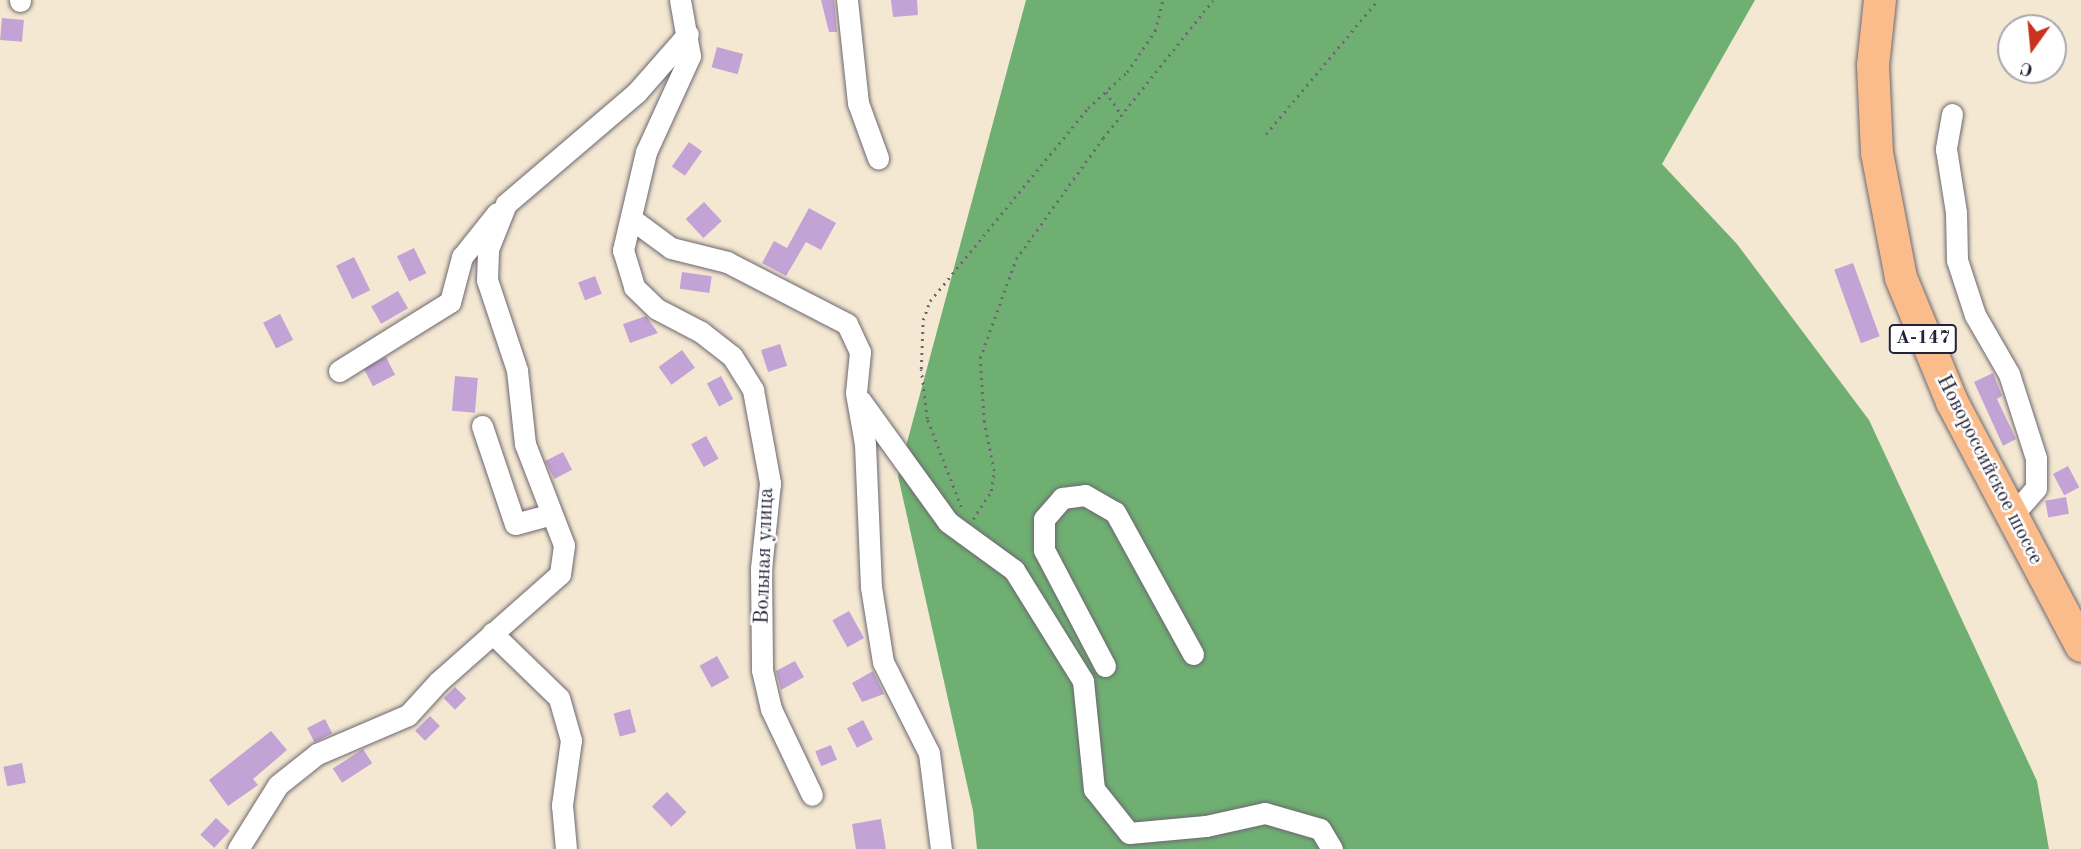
<!DOCTYPE html>
<meta charset="utf-8">
<style>
body{margin:0}
#map{position:relative;width:2081px;height:849px;overflow:hidden;background:#f5e8d2;font-family:"Old Standard TT",serif}
div>[style]{position:absolute}
.forest>*{inset:0;background:#6fb072}
.building>*{inset:0;background:#c3a3d5;transform-origin:0 0}
.path>*{height:2.5px;margin-top:-1.25px;transform-origin:0;background:repeating-linear-gradient(90deg,#6c6770 0 2px,transparent 0 7px)}
.roads{filter:drop-shadow(0 0 2px #6c6770) drop-shadow(0 0 2px #6c6770)}
.minor>*{height:21px;margin:-10.5px;padding:0 10.5px;transform-origin:10.5px;border-radius:10.5px;background:#fff}
.highway>*{height:32px;margin:-16px;padding:0 16px;transform-origin:16px;border-radius:16px;background:#fabc8b}
span{translate:-50% -50%;white-space:nowrap;text-align:center;line-height:1.15;-webkit-text-stroke:5px #fff;paint-order:stroke}
.shield-label span{padding:2px 5px;background:#fff;border:2px solid;border-radius:5px;-webkit-text-stroke-width:0}
.shield-label{font-size:19px;color:#22223b;font-weight:700}
.street-label{font-size:21px;color:#22223b}
.north{position:absolute;left:1997px;top:14px;width:70px;height:70px;box-sizing:border-box;background:#fff;border:2px solid #a7a7b1;border-radius:50%;rotate:195deg;font-size:19px;font-weight:700;line-height:28px;text-align:center;color:#22223b}
.north::after{content:'';display:block;margin:auto;width:24px;height:32px;background:#c8321e;clip-path:polygon(50% 0,100% 100%,50% 72%,0 100%)}
</style>
<div id="map">
<div class="forest">
<div style="clip-path:polygon(1026px 0,1755px 0,1662px 164px,1737px 244px,1869px 420px,2037px 781px,2049px 849px,977px 849px,973px 811px,898px 476px)"></div>
</div>
<div class="building">
<div style="clip-path:polygon(821px 0,834px 0,837px 32px,829px 32px)"></div>
<div style="clip-path:polygon(891px 0,917px 0,918px 15px,893px 17px)"></div>
<div style="left:2px;top:18px;width:22px;height:22px;rotate:5deg"></div>
<div style="left:717px;top:47px;width:27px;height:21px;rotate:15deg"></div>
<div style="left:689px;top:142px;width:16px;height:30px;rotate:35deg"></div>
<div style="left:704px;top:202px;width:26px;height:25px;rotate:47deg"></div>
<div style="clip-path:polygon(809px 208px,836px 223px,821px 250px,806px 242px,786px 276px,762px 263px,774px 241px,787px 248px)"></div>
<div style="left:414px;top:248px;width:28px;height:19px;rotate:64deg"></div>
<div style="left:354px;top:257px;width:37px;height:20px;rotate:64deg"></div>
<div style="left:1853px;top:263px;width:78px;height:20px;rotate:70deg"></div>
<div style="left:682px;top:272px;width:30px;height:17px;rotate:8deg"></div>
<div style="left:595px;top:276px;width:19px;height:18px;rotate:69deg"></div>
<div style="left:398px;top:291px;width:20px;height:31px;rotate:60deg"></div>
<div style="left:280px;top:314px;width:29px;height:19px;rotate:63deg"></div>
<div style="clip-path:polygon(646px 316px,658px 333px,630px 343px,623px 324px)"></div>
<div style="left:780px;top:344px;width:23px;height:20px;rotate:72deg"></div>
<div style="left:682px;top:350px;width:22px;height:29px;rotate:54deg"></div>
<div style="left:386px;top:357px;width:20px;height:25px;rotate:63deg"></div>
<div style="clip-path:polygon(1993px 373px,2002px 396px,1997px 399px,2016px 439px,2003px 446px,1974px 382px)"></div>
<div style="left:455px;top:376px;width:23px;height:35px;rotate:5deg"></div>
<div style="left:721px;top:376px;width:26px;height:16px;rotate:62deg"></div>
<div style="left:706px;top:436px;width:26px;height:17px;rotate:61deg"></div>
<div style="left:563px;top:452px;width:20px;height:20px;rotate:63deg"></div>
<div style="left:2068px;top:466px;width:24px;height:17px;rotate:62deg"></div>
<div style="left:2066px;top:497px;width:17px;height:21px;rotate:80deg"></div>
<div style="left:849px;top:611px;width:31px;height:19px;rotate:61deg"></div>
<div style="left:717px;top:656px;width:25px;height:20px;rotate:61deg"></div>
<div style="clip-path:polygon(795px 661px,804px 677px,781px 690px,776px 671px)"></div>
<div style="clip-path:polygon(873px 671px,884px 694px,862px 702px,852px 683px)"></div>
<div style="left:455px;top:687px;width:16px;height:16px;rotate:45deg"></div>
<div style="left:630px;top:709px;width:24px;height:17px;rotate:75deg"></div>
<div style="left:430px;top:716px;width:14px;height:21px;rotate:45deg"></div>
<div style="left:325px;top:719px;width:16px;height:20px;rotate:63deg"></div>
<div style="left:863px;top:720px;width:22px;height:18px;rotate:63deg"></div>
<div style="clip-path:polygon(271px 731px,287px 750px,253px 779px,258px 785px,228px 806px,209px 780px)"></div>
<div style="left:831px;top:745px;width:16px;height:17px;rotate:68deg"></div>
<div style="left:363px;top:749px;width:17px;height:36px;rotate:57deg"></div>
<div style="left:22px;top:763px;width:20px;height:19px;rotate:79deg"></div>
<div style="left:667px;top:792px;width:28px;height:21px;rotate:46deg"></div>
<div style="left:216px;top:818px;width:19px;height:23px;rotate:43deg"></div>
<div style="clip-path:polygon(881px 819px,886px 849px,856px 849px,852px 824px)"></div>
</div>
<div class="path">
<div style="left:1106px;top:92px;width:29px;rotate:56deg"></div>
<div style="left:1266px;top:134px;width:175px;rotate:-50.1deg"></div>
<div style="left:961px;top:507px;width:94px;rotate:-111.1deg"></div>
<div style="left:927px;top:419px;width:50px;rotate:-96.8deg"></div>
<div style="left:921px;top:369px;width:49px;rotate:-87.7deg"></div>
<div style="left:923px;top:320px;width:20px;rotate:-70deg"></div>
<div style="left:930px;top:301px;width:249px;rotate:-50.7deg"></div>
<div style="left:1088px;top:108px;width:53px;rotate:-42.7deg"></div>
<div style="left:1127px;top:72px;width:50px;rotate:-55.7deg"></div>
<div style="left:1155px;top:31px;width:32px;rotate:-76deg"></div>
<div style="left:973px;top:519px;width:33px;rotate:-57deg"></div>
<div style="left:991px;top:491px;width:20px;rotate:-81deg"></div>
<div style="left:994px;top:471px;width:50px;rotate:-101.5deg"></div>
<div style="left:984px;top:422px;width:64px;rotate:-93.6deg"></div>
<div style="left:980px;top:358px;width:105px;rotate:-70deg"></div>
<div style="left:1016px;top:259px;width:149px;rotate:-54.3deg"></div>
<div style="left:1103px;top:138px;width:176px;rotate:-51.4deg"></div>
</div>
<div class="roads">
<div class="minor">
<div style="left:20px;top:0;width:1px;rotate:90deg"></div>
<div style="left:680px;top:0;width:57px;rotate:79.9deg"></div>
<div style="left:690px;top:56px;width:106px;rotate:114.6deg"></div>
<div style="left:646px;top:152px;width:101px;rotate:103.2deg"></div>
<div style="left:623px;top:250px;width:39px;rotate:73deg"></div>
<div style="left:634px;top:287px;width:32px;rotate:44deg"></div>
<div style="left:657px;top:309px;width:50px;rotate:27.6deg"></div>
<div style="left:701px;top:332px;width:39px;rotate:38deg"></div>
<div style="left:732px;top:356px;width:40px;rotate:58deg"></div>
<div style="left:753px;top:390px;width:95px;rotate:79.6deg"></div>
<div style="left:770px;top:483px;width:86px;rotate:96deg"></div>
<div style="left:761px;top:569px;width:101px;rotate:89.4deg"></div>
<div style="left:762px;top:670px;width:40px;rotate:77deg"></div>
<div style="left:771px;top:709px;width:95px;rotate:64.5deg"></div>
<div style="left:847px;top:0;width:104px;rotate:83.9deg"></div>
<div style="left:858px;top:103px;width:59px;rotate:70deg"></div>
<div style="left:1952px;top:114px;width:36px;rotate:100deg"></div>
<div style="left:1946px;top:149px;width:64px;rotate:81deg"></div>
<div style="left:1956px;top:212px;width:48px;rotate:88.8deg"></div>
<div style="left:1957px;top:260px;width:58px;rotate:71.9deg"></div>
<div style="left:1975px;top:315px;width:68px;rotate:60deg"></div>
<div style="left:2009px;top:374px;width:88px;rotate:72.2deg"></div>
<div style="left:2036px;top:458px;width:30px;rotate:90deg"></div>
<div style="left:2036px;top:488px;width:37px;rotate:131deg"></div>
<div style="left:633px;top:220px;width:47px;rotate:36.4deg"></div>
<div style="left:671px;top:248px;width:58px;rotate:14deg"></div>
<div style="left:727px;top:262px;width:135px;rotate:27.3deg"></div>
<div style="left:847px;top:324px;width:31px;rotate:65deg"></div>
<div style="left:860px;top:352px;width:41px;rotate:95.6deg"></div>
<div style="left:856px;top:393px;width:52px;rotate:80deg"></div>
<div style="left:865px;top:444px;width:143px;rotate:87.6deg"></div>
<div style="left:871px;top:587px;width:76px;rotate:80.9deg"></div>
<div style="left:883px;top:662px;width:102px;rotate:63.2deg"></div>
<div style="left:929px;top:753px;width:97px;rotate:82.9deg"></div>
<div style="left:339px;top:371px;width:131px;rotate:-31.9deg"></div>
<div style="left:450px;top:302px;width:47px;rotate:-75.1deg"></div>
<div style="left:462px;top:257px;width:56px;rotate:-51.5deg"></div>
<div style="left:860px;top:400px;width:150px;rotate:54.2deg"></div>
<div style="left:948px;top:522px;width:82px;rotate:36deg"></div>
<div style="left:1014px;top:570px;width:131px;rotate:58.1deg"></div>
<div style="left:1083px;top:681px;width:109px;rotate:84.2deg"></div>
<div style="left:1094px;top:789px;width:56px;rotate:51.5deg"></div>
<div style="left:1129px;top:833px;width:77px;rotate:-5.2deg"></div>
<div style="left:1206px;top:826px;width:60px;rotate:-12.4deg"></div>
<div style="left:1265px;top:813px;width:57px;rotate:16.2deg"></div>
<div style="left:1320px;top:829px;width:23px;rotate:59deg"></div>
<div style="left:482px;top:426px;width:103px;rotate:71.4deg"></div>
<div style="left:515px;top:524px;width:38px;rotate:-15deg"></div>
<div style="left:492px;top:633px;width:93px;rotate:44.1deg"></div>
<div style="left:559px;top:698px;width:44px;rotate:74.1deg"></div>
<div style="left:571px;top:740px;width:66px;rotate:97.9deg"></div>
<div style="left:562px;top:805px;width:44px;rotate:84.8deg"></div>
<div style="left:1105px;top:666px;width:131px;rotate:-117.7deg"></div>
<div style="left:1044px;top:550px;width:31px;rotate:-90deg"></div>
<div style="left:1044px;top:519px;width:28px;rotate:-49deg"></div>
<div style="left:1062px;top:498px;width:23px;rotate:-7deg"></div>
<div style="left:1085px;top:495px;width:34px;rotate:30deg"></div>
<div style="left:1115px;top:512px;width:162px;rotate:61.2deg"></div>
<div style="left:238px;top:849px;width:75px;rotate:-58deg"></div>
<div style="left:278px;top:785px;width:50px;rotate:-38.5deg"></div>
<div style="left:317px;top:754px;width:99px;rotate:-23.2deg"></div>
<div style="left:408px;top:715px;width:45px;rotate:-47.7deg"></div>
<div style="left:438px;top:682px;width:163px;rotate:-41.5deg"></div>
<div style="left:560px;top:574px;width:29px;rotate:-82deg"></div>
<div style="left:564px;top:545px;width:108px;rotate:-111.1deg"></div>
<div style="left:525px;top:444px;width:74px;rotate:-96.2deg"></div>
<div style="left:517px;top:370px;width:95px;rotate:-108.4deg"></div>
<div style="left:487px;top:280px;width:31px;rotate:-88deg"></div>
<div style="left:488px;top:249px;width:48px;rotate:-68.2deg"></div>
<div style="left:506px;top:204px;width:172px;rotate:-40.5deg"></div>
<div style="left:637px;top:92px;width:77px;rotate:-48.7deg"></div>
</div>
<div class="highway">
<div style="left:1880px;top:0;width:65px;rotate:96.1deg"></div>
<div style="left:1873px;top:65px;width:88px;rotate:87.4deg"></div>
<div style="left:1877px;top:153px;width:127px;rotate:79.1deg"></div>
<div style="left:1901px;top:278px;width:134px;rotate:67.6deg"></div>
<div style="left:1952px;top:402px;width:276px;rotate:62.1deg"></div>
</div>
</div>
<div class="shield-label">
<span style="left:1923px;top:339px">А-147</span>
</div>
<div class="street-label">
<span style="left:1989px;top:470px;rotate:63deg">Новороссийское шоссе</span>
<span style="left:765px;top:556px;rotate:-88deg">Вольная улица</span>
</div>
<div class="north">С</div>
</div>
